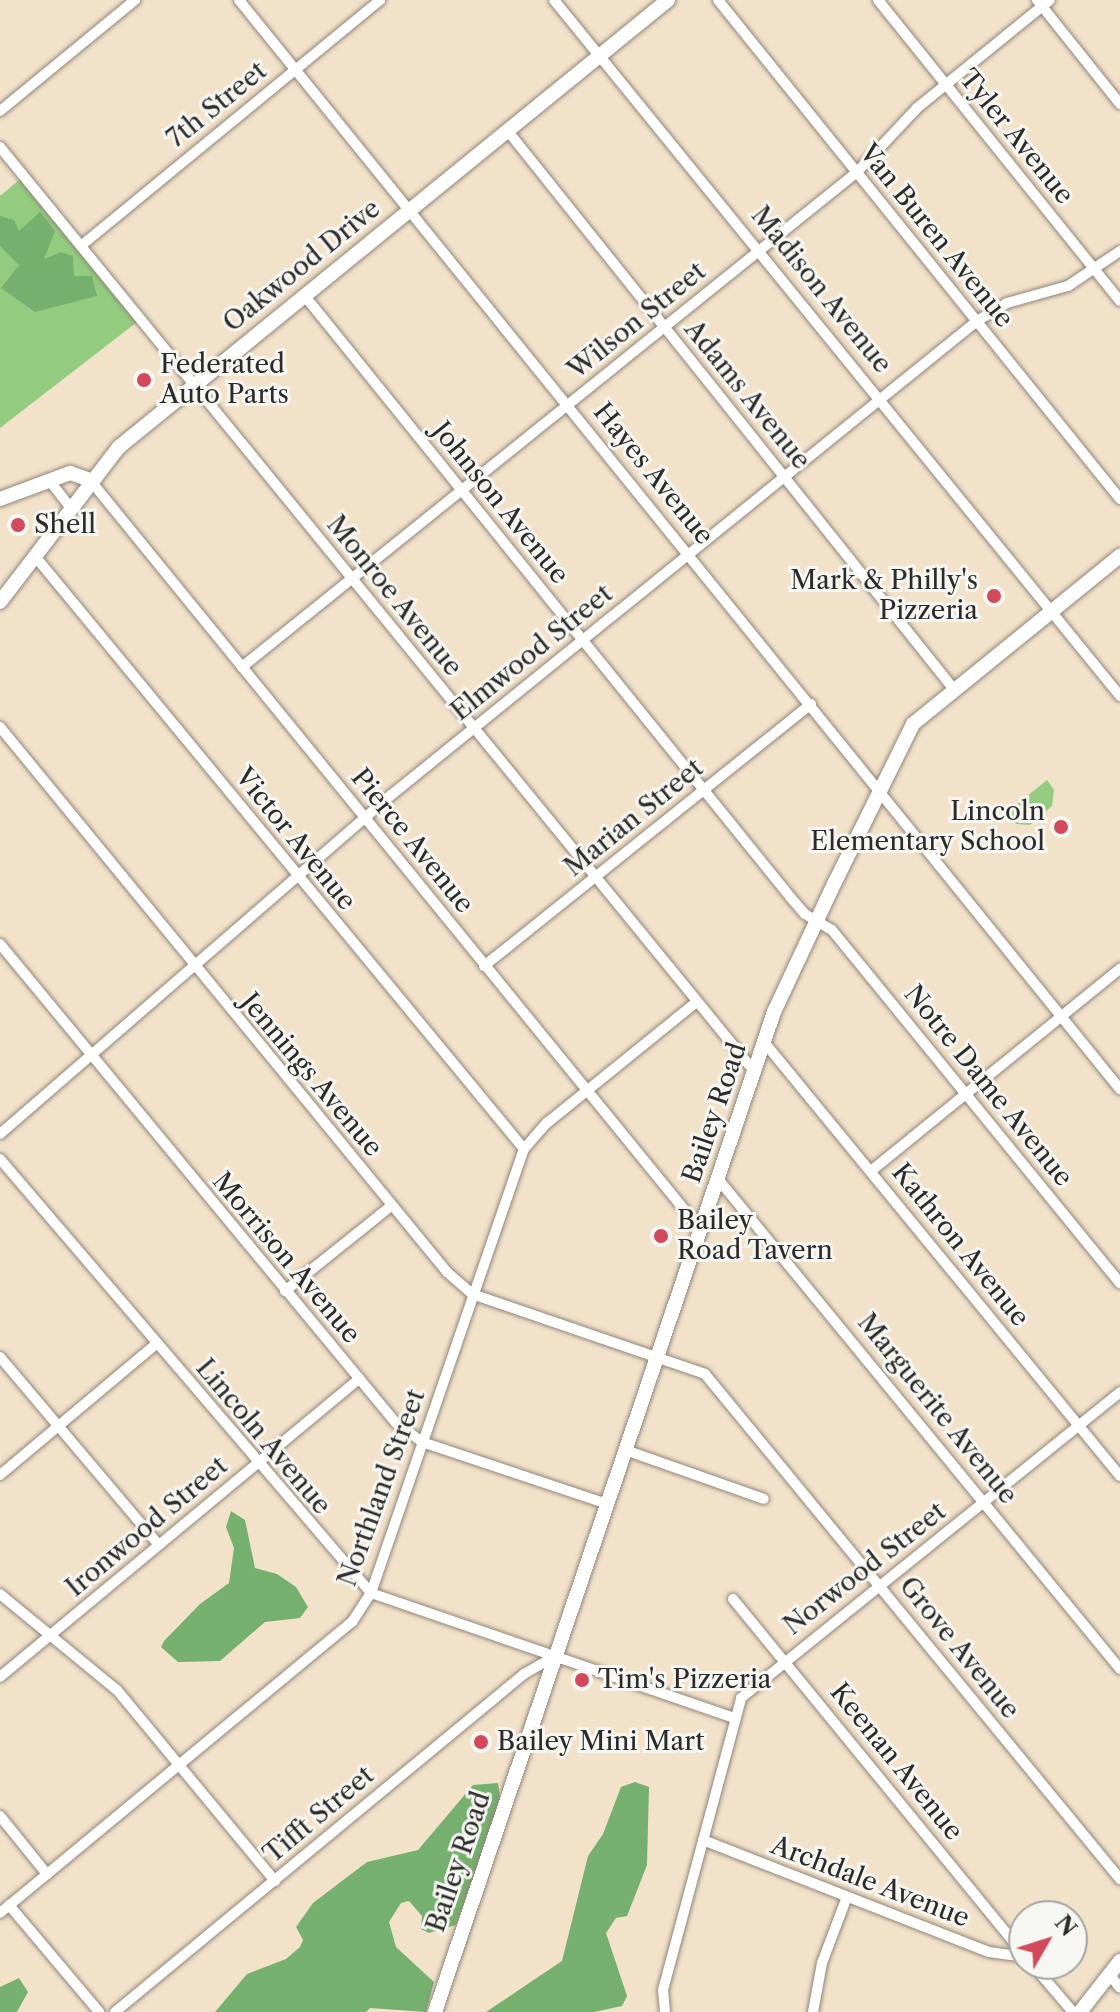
<!DOCTYPE html>
<style>
body{margin:0}
#map{position:relative;width:1120px;height:2012px;overflow:hidden;background:#f3e2ca;font-family:"Libre Caslon Text",serif}
div>[style]{position:absolute}
.green>*{inset:0;background:#93cc7f}
.forest>*{inset:0;background:#76b06e}
.roads{filter:drop-shadow(0 0 2px #8f867a) drop-shadow(0 0 2px #8f867a)}
.street>*{height:10px;margin:-5px;padding:0 5px;transform-origin:5px;border-radius:5px;background:#fff}
.secondary>*{height:14px;margin:-7px;padding:0 7px;transform-origin:7px;border-radius:7px;background:#fff}
.dots>*{width:22px;height:22px;translate:-50% -50%;box-sizing:border-box;border:4px solid #f6f6f2;border-radius:50%}
span{translate:-50% -50%;white-space:nowrap;text-align:center;line-height:1.15;-webkit-text-stroke:6px #f6f6f2;paint-order:stroke}
.street-label{font-size:26px;color:#2b2b2b}
.poi-label{font-size:26px;color:#2b2b2b}
.left{translate:0 -50%;text-align:left}
.right{translate:-100% -50%;text-align:right}
.north{position:absolute;left:1008px;top:1900px;width:80px;height:80px;box-sizing:border-box;background:#f6f6f2;border:2px solid #a5a5a2;border-radius:50%;rotate:51deg;font-size:22px;font-weight:700;line-height:32px;text-align:center;color:#2b2b2b}
.north::after{content:'';display:block;margin:auto;width:28px;height:36px;background:#d1495b;clip-path:polygon(50% 0,100% 100%,50% 72%,0 100%)}
</style>
<div id="map">
<div class="green">
<div style="clip-path:polygon(24px 176px,141px 319px,0 428px,0 196px)"></div>
<div style="clip-path:polygon(1047px 780px,1054px 790px,1052px 806px,1030px 825px,1016px 824px,1006px 813px)"></div>
</div>
<div class="forest">
<div style="clip-path:polygon(40px 212px,55px 231px,44px 259px,61px 252px,73px 256px,74px 276px,92px 276px,97px 296px,35px 312px,1px 288px,19px 265px,0 246px,0 216px,14px 220px,19px 231px)"></div>
<div style="clip-path:polygon(231px 1511px,245px 1520px,255px 1568px,277px 1574px,296px 1587px,308px 1607px,300px 1618px,265px 1622px,220px 1661px,178px 1662px,161px 1647px,164px 1641px,200px 1604px,229px 1583px,234px 1548px,226px 1527px)"></div>
<div style="clip-path:polygon(635px 1782px,649px 1787px,647px 1865px,627px 1916px,616px 1918px,606px 1933px,627px 1996px,622px 2006px,594px 2012px,486px 2012px,562px 1961px,588px 1856px,603px 1834px,621px 1787px)"></div>
<div style="clip-path:polygon(498px 1783px,501px 1805px,456px 1925px,429px 1933px,421px 1929px,422px 1916px,409px 1901px,401px 1903px,389px 1922px,396px 1947px,434px 1982px,426px 2012px,370px 2008px,366px 2012px,215px 2012px,247px 1974px,286px 1959px,300px 1947px,303px 1940px,296px 1927px,313px 1903px,367px 1862px,418px 1850px,473px 1785px)"></div>
<div style="clip-path:polygon(19px 1978px,28px 1992px,17px 2012px,0 2012px,0 1987px)"></div>
</div>
<div class="roads">
<div class="street">
<div style="left:239px;top:0;width:1401px;rotate:51.03deg"></div>
<div style="left:554px;top:0;width:897px;rotate:50.88deg"></div>
<div style="left:718px;top:0;width:641px;rotate:51.14deg"></div>
<div style="left:878px;top:0;width:386px;rotate:51.2deg"></div>
<div style="left:1037px;top:0;width:133px;rotate:51.4deg"></div>
<div style="left:0;top:111px;width:175px;rotate:-39.4deg"></div>
<div style="left:507px;top:130px;width:714px;rotate:51.37deg"></div>
<div style="left:0;top:147px;width:1193px;rotate:50.78deg"></div>
<div style="left:82px;top:245px;width:386px;rotate:-39.4deg"></div>
<div style="left:304px;top:295px;width:775px;rotate:51.07deg"></div>
<div style="left:791px;top:898px;width:21px;rotate:49deg"></div>
<div style="left:805px;top:914px;width:31px;rotate:31deg"></div>
<div style="left:832px;top:930px;width:456px;rotate:50.8deg"></div>
<div style="left:49px;top:480px;width:34px;rotate:52deg"></div>
<div style="left:90px;top:480px;width:966px;rotate:50.84deg"></div>
<div style="left:34px;top:555px;width:770px;rotate:50.48deg"></div>
<div style="left:242px;top:667px;width:789px;rotate:-38.83deg"></div>
<div style="left:857px;top:172px;width:88px;rotate:-46.8deg"></div>
<div style="left:917px;top:108px;width:171px;rotate:-39.1deg"></div>
<div style="left:0;top:727px;width:705px;rotate:50.64deg"></div>
<div style="left:447px;top:1272px;width:33px;rotate:41deg"></div>
<div style="left:472px;top:1294px;width:246px;rotate:18.9deg"></div>
<div style="left:705px;top:1374px;width:654px;rotate:50.59deg"></div>
<div style="left:0;top:944px;width:621px;rotate:50.42deg"></div>
<div style="left:396px;top:1423px;width:32px;rotate:36deg"></div>
<div style="left:422px;top:1442px;width:195px;rotate:18.5deg"></div>
<div style="left:484px;top:966px;width:419px;rotate:-38.7deg"></div>
<div style="left:764px;top:1042px;width:561px;rotate:50.64deg"></div>
<div style="left:0;top:1134px;width:516px;rotate:-40.91deg"></div>
<div style="left:390px;top:796px;width:755px;rotate:-38.98deg"></div>
<div style="left:977px;top:321px;width:35px;rotate:-31deg"></div>
<div style="left:1007px;top:303px;width:63px;rotate:-15.6deg"></div>
<div style="left:1068px;top:286px;width:63px;rotate:-33.9deg"></div>
<div style="left:0;top:1159px;width:571px;rotate:49.47deg"></div>
<div style="left:371px;top:1593px;width:383px;rotate:19deg"></div>
<div style="left:871px;top:1171px;width:321px;rotate:-39.1deg"></div>
<div style="left:718px;top:1179px;width:634px;rotate:50.63deg"></div>
<div style="left:285px;top:1291px;width:136px;rotate:-38.7deg"></div>
<div style="left:0;top:1357px;width:246px;rotate:49.8deg"></div>
<div style="left:625px;top:1450px;width:147px;rotate:19.4deg"></div>
<div style="left:0;top:1475px;width:204px;rotate:-40deg"></div>
<div style="left:0;top:1594px;width:151px;rotate:39.4deg"></div>
<div style="left:117px;top:1690px;width:248px;rotate:50.4deg"></div>
<div style="left:733px;top:1599px;width:460px;rotate:50.7deg"></div>
<div style="left:0;top:1677px;width:467px;rotate:-39.7deg"></div>
<div style="left:0;top:1816px;width:75px;rotate:51deg"></div>
<div style="left:703px;top:1840px;width:307px;rotate:21.4deg"></div>
<div style="left:989px;top:1952px;width:35px;rotate:8deg"></div>
<div style="left:9px;top:1905px;width:140px;rotate:49.9deg"></div>
<div style="left:0;top:1913px;width:457px;rotate:-39.6deg"></div>
<div style="left:352px;top:1622px;width:35px;rotate:-57deg"></div>
<div style="left:371px;top:1593px;width:470px;rotate:-71deg"></div>
<div style="left:524px;top:1149px;width:35px;rotate:-49deg"></div>
<div style="left:547px;top:1123px;width:191px;rotate:-39deg"></div>
<div style="left:1032px;top:1964px;width:63px;rotate:49.5deg"></div>
<div style="left:1110px;top:1975px;width:16px;rotate:52deg"></div>
<div style="left:115px;top:2012px;width:531px;rotate:-39.57deg"></div>
<div style="left:524px;top:1674px;width:36px;rotate:-30deg"></div>
<div style="left:665px;top:2012px;width:22px;rotate:-95deg"></div>
<div style="left:663px;top:1990px;width:302px;rotate:-75deg"></div>
<div style="left:741px;top:1698px;width:487px;rotate:-38.9deg"></div>
<div style="left:813px;top:2012px;width:50px;rotate:-79.6deg"></div>
<div style="left:822px;top:1963px;width:71px;rotate:-69.3deg"></div>
</div>
<div class="secondary">
<div style="left:0;top:499px;width:75px;rotate:-20.4deg"></div>
<div style="left:70px;top:473px;width:21px;rotate:19deg"></div>
<div style="left:0;top:602px;width:195px;rotate:-52.5deg"></div>
<div style="left:119px;top:447px;width:708px;rotate:-39.15deg"></div>
<div style="left:435px;top:2012px;width:1056px;rotate:-71.27deg"></div>
<div style="left:774px;top:1012px;width:144px;rotate:-64.9deg"></div>
<div style="left:835px;top:882px;width:176px;rotate:-63.7deg"></div>
<div style="left:913px;top:724px;width:267px;rotate:-39.1deg"></div>
<div style="left:1080px;top:2012px;width:65px;rotate:-51.9deg"></div>
</div>
</div>
<div class="dots">
<div style="left:144px;top:380px;background:#d1495b"></div>
<div style="left:18px;top:525px;background:#d1495b"></div>
<div style="left:994px;top:596px;background:#d1495b"></div>
<div style="left:1061px;top:827px;background:#d1495b"></div>
<div style="left:661px;top:1236px;background:#d1495b"></div>
<div style="left:582px;top:1680px;background:#d1495b"></div>
<div style="left:481px;top:1742px;background:#d1495b"></div>
</div>
<div class="street-label">
<span style="left:217px;top:105px;rotate:-39deg">7th Street</span>
<span style="left:1016px;top:137px;rotate:51deg">Tyler Avenue</span>
<span style="left:936px;top:236px;rotate:51deg">Van Buren Avenue</span>
<span style="left:302px;top:266px;rotate:-39deg">Oakwood Drive</span>
<span style="left:821px;top:290px;rotate:51deg">Madison Avenue</span>
<span style="left:637px;top:321px;rotate:-39deg">Wilson Street</span>
<span style="left:747px;top:395px;rotate:51deg">Adams Avenue</span>
<span style="left:653px;top:474px;rotate:51deg">Hayes Avenue</span>
<span style="left:500px;top:503px;rotate:51deg">Johnson Avenue</span>
<span style="left:394px;top:596px;rotate:51deg">Monroe Avenue</span>
<span style="left:532px;top:653px;rotate:-39deg">Elmwood Street</span>
<span style="left:634px;top:818px;rotate:-39deg">Marian Street</span>
<span style="left:295px;top:839px;rotate:51deg">Victor Avenue</span>
<span style="left:412px;top:841px;rotate:51deg">Pierce Avenue</span>
<span style="left:311px;top:1075px;rotate:50deg">Jennings Avenue</span>
<span style="left:988px;top:1086px;rotate:51deg">Notre Dame Avenue</span>
<span style="left:715px;top:1113px;rotate:-71deg">Bailey Road</span>
<span style="left:960px;top:1245px;rotate:51deg">Kathron Avenue</span>
<span style="left:286px;top:1258px;rotate:50deg">Morrison Avenue</span>
<span style="left:937px;top:1409px;rotate:51deg">Marguerite Avenue</span>
<span style="left:263px;top:1437px;rotate:50deg">Lincoln Avenue</span>
<span style="left:382px;top:1488px;rotate:-70deg">Northland Street</span>
<span style="left:147px;top:1527px;rotate:-40deg">Ironwood Street</span>
<span style="left:865px;top:1569px;rotate:-38deg">Norwood Street</span>
<span style="left:959px;top:1648px;rotate:51deg">Grove Avenue</span>
<span style="left:896px;top:1762px;rotate:51deg">Keenan Avenue</span>
<span style="left:319px;top:1815px;rotate:-40deg">Tifft Street</span>
<span style="left:459px;top:1862px;rotate:-71deg">Bailey Road</span>
<span style="left:870px;top:1882px;rotate:21deg">Archdale Avenue</span>
</div>
<div class="poi-label">
<span class="left" style="left:160px;top:380px">Federated<br>Auto Parts</span>
<span class="left" style="left:34px;top:525px">Shell</span>
<span class="right" style="left:978px;top:596px">Mark &amp; Philly's<br>Pizzeria</span>
<span class="right" style="left:1045px;top:827px">Lincoln<br>Elementary School</span>
<span class="left" style="left:677px;top:1236px">Bailey<br>Road Tavern</span>
<span class="left" style="left:598px;top:1680px">Tim's Pizzeria</span>
<span class="left" style="left:497px;top:1742px">Bailey Mini Mart</span>
</div>
<div class="north">N</div>
</div>
